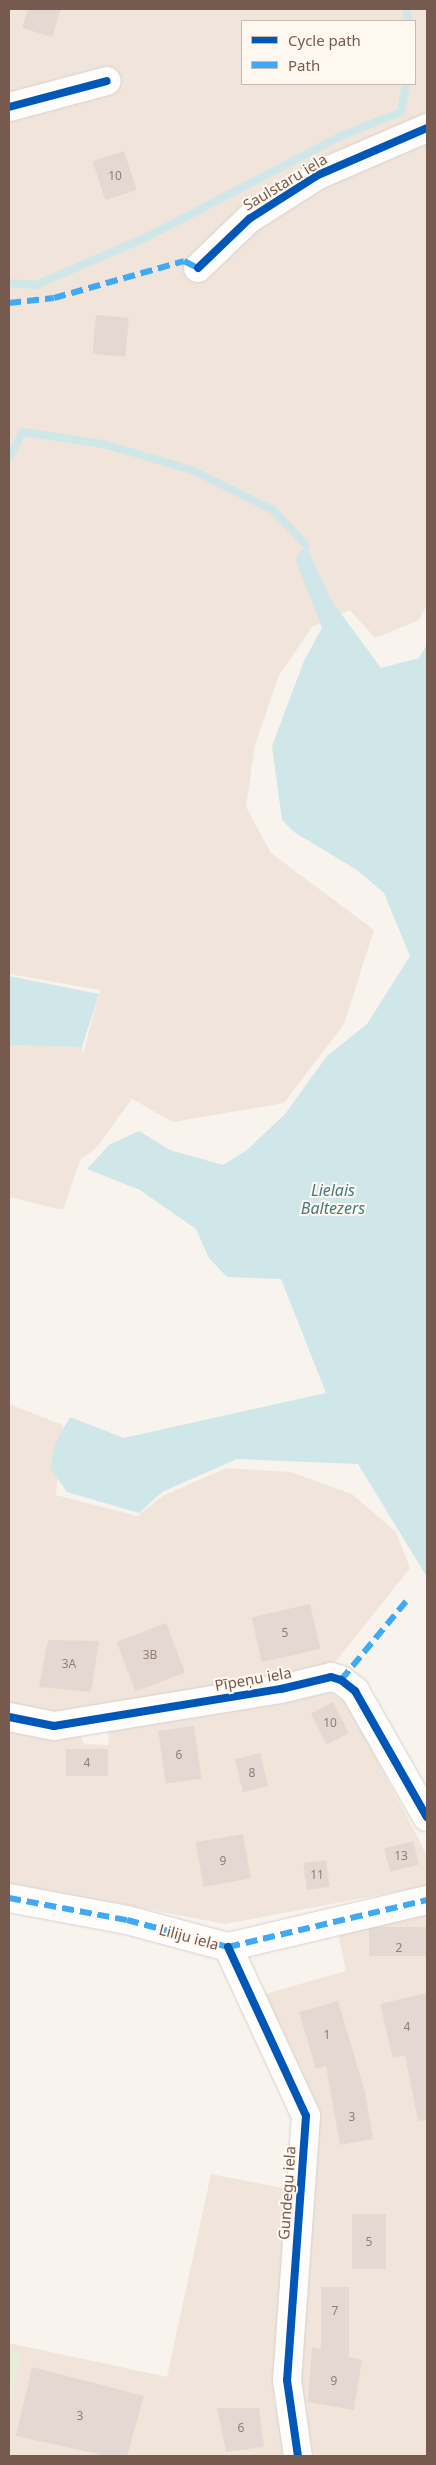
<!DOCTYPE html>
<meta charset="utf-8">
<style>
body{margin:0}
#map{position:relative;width:436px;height:2465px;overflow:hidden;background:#f8f3ed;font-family:"Noto Sans",sans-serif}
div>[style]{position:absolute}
.residential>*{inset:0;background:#f1e5db}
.green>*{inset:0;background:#e6eed9}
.water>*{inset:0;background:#cfe7e8}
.stream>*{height:8px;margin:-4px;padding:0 4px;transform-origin:4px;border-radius:4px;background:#cfe7e8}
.building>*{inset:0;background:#e3d9d2;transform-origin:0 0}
.roads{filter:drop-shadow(0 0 1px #d7d0cb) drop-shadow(0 0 1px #d7d0cb)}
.minor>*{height:28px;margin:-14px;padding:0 14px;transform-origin:14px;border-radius:14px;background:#fefdfc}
.quiet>*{height:6px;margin-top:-3px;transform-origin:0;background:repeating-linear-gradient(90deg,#3fa9f5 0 12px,transparent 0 18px)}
.cycleway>*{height:8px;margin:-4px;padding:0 4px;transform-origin:4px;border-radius:4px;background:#0057b8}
span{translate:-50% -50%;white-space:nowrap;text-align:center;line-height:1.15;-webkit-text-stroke:4px #fef8f0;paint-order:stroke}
.number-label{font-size:12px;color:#947c71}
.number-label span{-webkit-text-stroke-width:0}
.street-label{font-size:15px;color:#765a4d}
.water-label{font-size:16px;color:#447b82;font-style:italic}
.frame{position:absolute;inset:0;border:10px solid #765a4d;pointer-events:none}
.legend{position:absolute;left:241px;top:20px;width:175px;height:65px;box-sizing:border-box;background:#fef8f0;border:1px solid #c8b9af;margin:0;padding:6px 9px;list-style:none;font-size:15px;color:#765a4d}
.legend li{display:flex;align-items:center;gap:10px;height:25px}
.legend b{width:25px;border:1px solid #c8b9af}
</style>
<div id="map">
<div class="residential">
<div style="clip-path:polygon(evenodd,9px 9px,427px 9px,427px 605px,419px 620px,375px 638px,350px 610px,313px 626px,279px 675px,255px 745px,246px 807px,271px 853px,374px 930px,344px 1024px,284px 1103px,173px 1122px,132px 1099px,96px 1148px,80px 1160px,63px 1210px,9px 1197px,9px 1045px,82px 1047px,83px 1054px,100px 990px,9px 974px,9px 9px,242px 21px,415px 21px,415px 84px,242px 84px,242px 21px)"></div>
<div style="clip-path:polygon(9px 1404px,63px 1425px,56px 1495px,137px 1516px,163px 1496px,226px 1468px,291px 1472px,352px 1494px,396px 1532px,410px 1568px,329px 1670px,66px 1713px,9px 1708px)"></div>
<div style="clip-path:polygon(330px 1693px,346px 1701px,427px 1855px,427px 1886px,225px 1924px,9px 1883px,9px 1732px,57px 1735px,79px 1733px,84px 1744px,109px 1745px,108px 1729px)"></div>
<div style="clip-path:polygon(427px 1913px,427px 2456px,315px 2456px,299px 2431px,294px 2348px,313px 2134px,265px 1994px,346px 1971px,338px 1933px)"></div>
<div style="clip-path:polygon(211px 2174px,288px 2189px,274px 2400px,286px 2448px,292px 2456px,9px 2456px,9px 2343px,167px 2377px)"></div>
</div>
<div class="green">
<div style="clip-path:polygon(9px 2350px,21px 2353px,9px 2415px)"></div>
</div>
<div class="water">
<div style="clip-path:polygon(306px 545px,331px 600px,381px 668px,419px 658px,427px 644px,427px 1577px,358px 1464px,237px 1459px,162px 1492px,139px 1513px,67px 1492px,50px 1468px,55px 1443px,70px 1417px,124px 1438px,326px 1393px,281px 1279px,227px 1277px,209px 1258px,196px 1229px,140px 1190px,87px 1169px,109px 1145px,139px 1131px,170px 1150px,223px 1165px,247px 1150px,285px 1114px,327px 1056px,367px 1024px,410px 956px,384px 893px,357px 870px,294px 832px,282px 820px,272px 746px,304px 661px,322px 628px,295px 559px)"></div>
<div style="clip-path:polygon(9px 976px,99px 994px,82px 1047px,9px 1045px)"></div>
</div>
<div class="stream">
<div style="left:406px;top:9px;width:12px;rotate:76deg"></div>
<div style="left:9px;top:283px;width:27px;rotate:4deg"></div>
<div style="left:36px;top:285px;width:123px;rotate:-23.4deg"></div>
<div style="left:149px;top:236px;width:216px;rotate:-27.5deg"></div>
<div style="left:341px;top:136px;width:65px;rotate:-21.8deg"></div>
<div style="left:401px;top:112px;width:28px;rotate:-80deg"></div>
<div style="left:9px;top:457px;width:29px;rotate:-61deg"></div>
<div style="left:23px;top:432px;width:81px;rotate:8.5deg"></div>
<div style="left:103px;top:444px;width:93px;rotate:16.3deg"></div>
<div style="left:192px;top:470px;width:90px;rotate:26.3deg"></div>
<div style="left:273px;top:510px;width:48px;rotate:46.7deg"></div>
</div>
<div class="building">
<div style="clip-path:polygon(28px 9px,61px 9px,52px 37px,22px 28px)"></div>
<div style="left:124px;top:151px;width:41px;height:33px;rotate:72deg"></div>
<div style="left:96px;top:315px;width:33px;height:39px;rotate:5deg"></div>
<div style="left:310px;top:1604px;width:46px;height:60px;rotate:77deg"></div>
<div style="left:166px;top:1623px;width:53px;height:53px;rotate:69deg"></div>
<div style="clip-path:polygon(48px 1640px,99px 1641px,91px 1692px,39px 1687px)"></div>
<div style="left:333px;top:1702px;width:35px;height:25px;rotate:63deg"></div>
<div style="left:194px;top:1726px;width:53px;height:36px;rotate:82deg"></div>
<div style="left:108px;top:1749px;width:27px;height:42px;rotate:90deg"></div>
<div style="left:260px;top:1753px;width:34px;height:26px;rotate:76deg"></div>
<div style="left:243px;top:1834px;width:45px;height:48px;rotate:80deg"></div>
<div style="left:413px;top:1841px;width:24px;height:30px;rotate:75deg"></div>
<div style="left:326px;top:1860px;width:27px;height:23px;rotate:82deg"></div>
<div style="left:427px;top:1927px;width:29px;height:58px;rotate:90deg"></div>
<div style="clip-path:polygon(427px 1993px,427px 2120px,418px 2121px,405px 2055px,393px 2058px,380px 2004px)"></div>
<div style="clip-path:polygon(338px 2001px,365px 2092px,373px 2139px,340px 2145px,326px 2066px,316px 2069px,299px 2012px)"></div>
<div style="left:352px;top:2214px;width:34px;height:55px"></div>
<div style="clip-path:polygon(321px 2287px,349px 2287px,349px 2357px,362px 2360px,354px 2410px,308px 2402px,312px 2347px,321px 2350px)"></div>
<div style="clip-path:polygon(32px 2367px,144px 2396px,127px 2456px,107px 2456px,16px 2436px)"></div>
<div style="clip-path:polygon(217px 2408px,259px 2408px,264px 2447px,226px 2452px)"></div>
</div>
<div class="roads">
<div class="minor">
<div style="left:9px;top:107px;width:101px;rotate:-14.9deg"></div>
<div style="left:198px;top:268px;width:71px;rotate:-43.9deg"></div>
<div style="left:249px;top:219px;width:82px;rotate:-32.5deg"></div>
<div style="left:318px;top:175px;width:119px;rotate:-23.3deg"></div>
<div style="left:9px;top:1717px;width:46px;rotate:11.3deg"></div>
<div style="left:54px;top:1726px;width:230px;rotate:-9.3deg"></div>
<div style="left:281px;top:1689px;width:51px;rotate:-13.5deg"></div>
<div style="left:331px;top:1677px;width:10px;rotate:17deg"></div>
<div style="left:341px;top:1680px;width:18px;rotate:38deg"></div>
<div style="left:355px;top:1691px;width:145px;rotate:60.3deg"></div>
<div style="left:9px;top:1898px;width:120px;rotate:10.6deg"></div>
<div style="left:127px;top:1920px;width:105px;rotate:15deg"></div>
<div style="left:228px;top:1947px;width:204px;rotate:-13.3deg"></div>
<div style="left:228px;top:1947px;width:186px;rotate:65.2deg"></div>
<div style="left:306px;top:2116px;width:265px;rotate:94.1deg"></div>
<div style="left:287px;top:2380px;width:77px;rotate:81.8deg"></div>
</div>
</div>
<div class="quiet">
<div style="left:9px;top:303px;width:45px;rotate:-6.3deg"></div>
<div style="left:54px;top:298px;width:135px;rotate:-15.9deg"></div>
<div style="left:184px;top:261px;width:16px;rotate:27deg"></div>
<div style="left:198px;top:268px;width:4px;rotate:-45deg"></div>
<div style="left:341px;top:1680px;width:105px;rotate:-50.4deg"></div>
<div style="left:9px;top:1898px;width:120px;rotate:10.6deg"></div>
<div style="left:127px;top:1920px;width:105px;rotate:15deg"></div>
<div style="left:228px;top:1947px;width:204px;rotate:-13.3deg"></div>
</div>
<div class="cycleway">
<div style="left:9px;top:107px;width:101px;rotate:-14.9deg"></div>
<div style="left:198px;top:268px;width:71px;rotate:-43.9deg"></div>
<div style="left:249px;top:219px;width:82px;rotate:-32.5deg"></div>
<div style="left:318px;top:175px;width:119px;rotate:-23.3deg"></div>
<div style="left:9px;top:1717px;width:46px;rotate:11.3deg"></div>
<div style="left:54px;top:1726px;width:230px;rotate:-9.3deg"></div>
<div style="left:281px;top:1689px;width:51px;rotate:-13.5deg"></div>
<div style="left:331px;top:1677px;width:10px;rotate:17deg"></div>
<div style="left:341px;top:1680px;width:18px;rotate:38deg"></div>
<div style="left:355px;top:1691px;width:145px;rotate:60.3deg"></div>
<div style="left:228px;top:1947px;width:186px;rotate:65.2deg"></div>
<div style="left:306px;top:2116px;width:265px;rotate:94.1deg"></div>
<div style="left:287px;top:2380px;width:77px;rotate:81.8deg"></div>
</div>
<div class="number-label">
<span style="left:115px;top:176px">10</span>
<span style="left:285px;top:1633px">5</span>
<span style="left:150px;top:1655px">3B</span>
<span style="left:69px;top:1664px">3A</span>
<span style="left:330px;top:1723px">10</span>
<span style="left:179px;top:1755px">6</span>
<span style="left:87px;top:1763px">4</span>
<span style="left:252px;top:1773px">8</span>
<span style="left:401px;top:1856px">13</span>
<span style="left:223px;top:1861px">9</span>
<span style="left:317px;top:1875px">11</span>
<span style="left:399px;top:1948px">2</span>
<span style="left:407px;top:2027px">4</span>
<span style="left:327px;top:2035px">1</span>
<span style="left:352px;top:2117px">3</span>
<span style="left:369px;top:2242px">5</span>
<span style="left:335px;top:2311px">7</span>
<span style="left:334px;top:2381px">9</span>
<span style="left:80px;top:2416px">3</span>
<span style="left:241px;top:2428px">6</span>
</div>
<div class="street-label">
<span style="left:285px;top:182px;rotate:-31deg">Saulstaru iela</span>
<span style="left:253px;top:1679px;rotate:-10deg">Pīpeņu iela</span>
<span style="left:189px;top:1937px;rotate:15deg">Liliju iela</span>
<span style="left:287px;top:2193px;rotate:-86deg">Gundegu iela</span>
</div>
<div class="water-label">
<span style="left:333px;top:1199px">Lielais<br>Baltezers</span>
</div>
<div class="frame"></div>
<ul class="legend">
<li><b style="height:6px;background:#0057b8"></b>Cycle path</li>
<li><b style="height:6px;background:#3fa9f5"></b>Path</li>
</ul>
</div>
